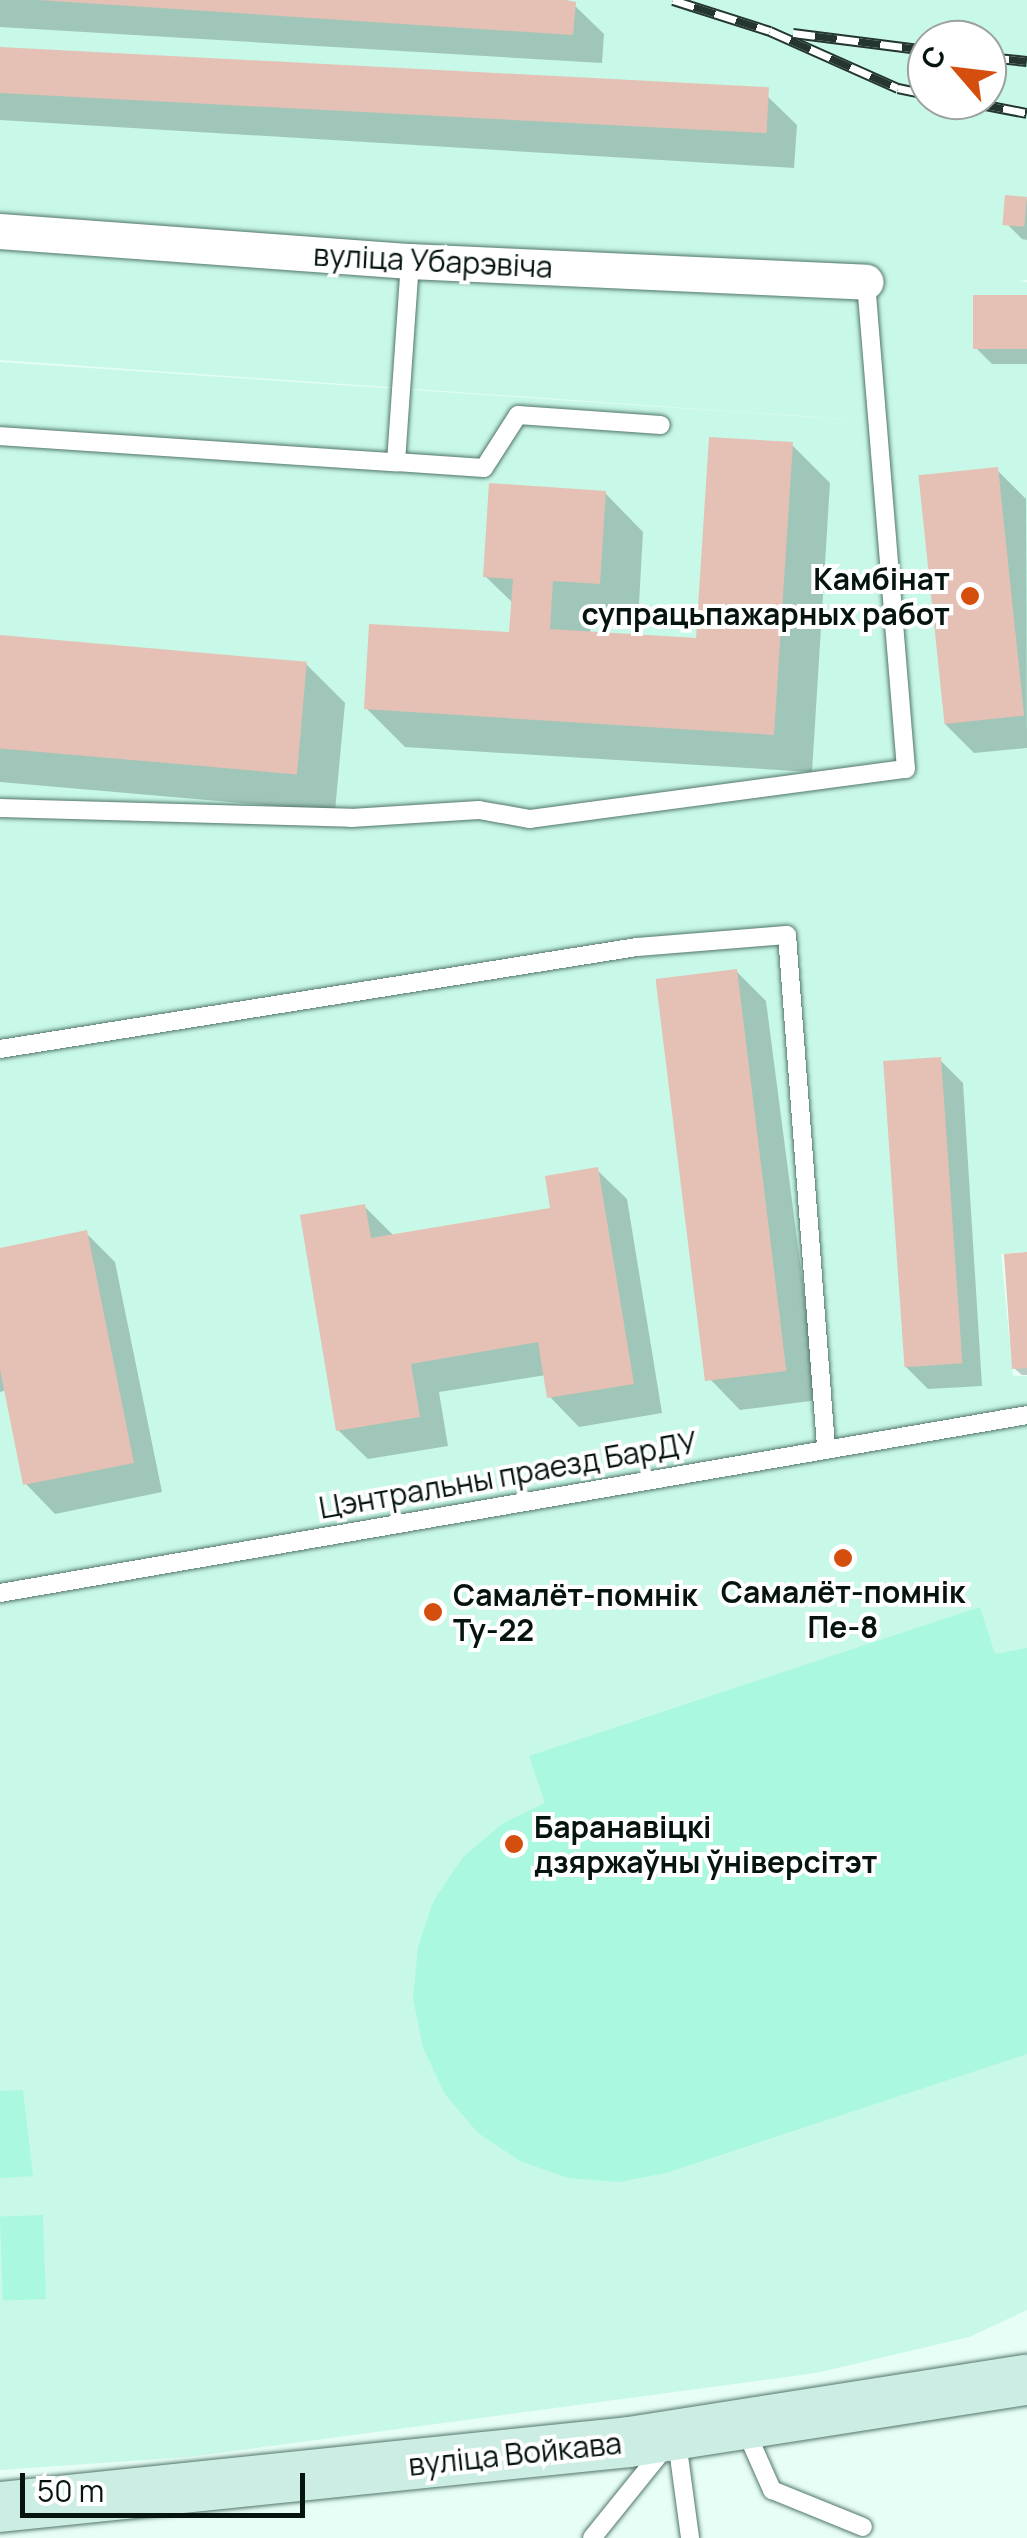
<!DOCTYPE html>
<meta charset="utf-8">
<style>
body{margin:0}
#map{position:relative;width:1027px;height:2538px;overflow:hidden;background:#e6fef5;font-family:Manrope,sans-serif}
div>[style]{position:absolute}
.built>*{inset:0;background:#c8f8e8}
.green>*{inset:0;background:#aaf8df;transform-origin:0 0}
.shadow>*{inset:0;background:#0003}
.building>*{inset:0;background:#e4c1b4;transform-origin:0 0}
.roads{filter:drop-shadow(0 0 2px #52766a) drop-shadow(0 0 2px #52766a)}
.lane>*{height:18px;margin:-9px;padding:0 9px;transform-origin:9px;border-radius:9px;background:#fff}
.street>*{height:35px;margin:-17.5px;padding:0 17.5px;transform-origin:17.5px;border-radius:17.5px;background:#fff}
.secondary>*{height:50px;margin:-25px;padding:0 25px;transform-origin:25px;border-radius:25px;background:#cbede4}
.rail>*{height:11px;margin-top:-5.5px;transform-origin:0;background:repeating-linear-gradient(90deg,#fff 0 22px,#25352f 0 44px);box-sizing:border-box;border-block:2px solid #25352f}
.dots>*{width:28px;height:28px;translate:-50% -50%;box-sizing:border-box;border:5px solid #fff;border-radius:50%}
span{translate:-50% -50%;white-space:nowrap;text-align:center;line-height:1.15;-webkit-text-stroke:8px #fff;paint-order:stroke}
.street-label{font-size:30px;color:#06140f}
.poi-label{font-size:30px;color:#06140f;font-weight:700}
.right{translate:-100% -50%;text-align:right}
.left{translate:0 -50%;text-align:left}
.north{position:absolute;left:907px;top:20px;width:100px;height:100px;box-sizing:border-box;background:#fff;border:2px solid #9ba19f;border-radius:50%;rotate:298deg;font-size:28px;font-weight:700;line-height:40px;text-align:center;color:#06140f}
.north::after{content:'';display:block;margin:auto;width:35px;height:45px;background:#d44f0e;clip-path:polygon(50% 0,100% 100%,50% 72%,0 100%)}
.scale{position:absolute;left:20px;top:2473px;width:285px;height:45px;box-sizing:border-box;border:5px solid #06140f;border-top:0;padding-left:12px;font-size:30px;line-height:35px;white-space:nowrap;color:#06140f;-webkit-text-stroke:8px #fff;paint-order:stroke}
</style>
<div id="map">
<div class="built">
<div style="clip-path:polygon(evenodd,0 0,1027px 0,1027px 280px,1017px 281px,1027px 282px,1027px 1252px,1001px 1254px,1013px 1376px,1027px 1376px,1027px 2310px,969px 2337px,816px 2373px,188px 2457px,0 2470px,0 362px,900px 423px,0 360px,0 0,927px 40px,987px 40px,987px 100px,927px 100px,927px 40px)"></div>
</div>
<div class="green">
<div style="clip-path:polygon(980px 1607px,995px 1654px,1027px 1648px,1027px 2054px,666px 2173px,619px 2182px,568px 2178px,520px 2161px,478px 2133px,445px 2094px,423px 2048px,413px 1998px,418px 1947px,434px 1900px,463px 1857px,502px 1824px,545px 1803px,529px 1756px)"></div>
<div style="clip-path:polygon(23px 2090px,33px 2176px,0 2178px,0 2091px)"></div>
<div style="left:43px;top:2215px;width:84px;height:43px;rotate:88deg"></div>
</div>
<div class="shadow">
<div style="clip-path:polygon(0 0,554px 0,574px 5px,604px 34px,602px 63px,0 27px)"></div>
<div style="clip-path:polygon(0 50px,767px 96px,797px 125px,794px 168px,0 120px)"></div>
<div style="clip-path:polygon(1027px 199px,1027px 240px,1022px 239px,1007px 224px)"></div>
<div style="clip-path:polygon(1027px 298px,1027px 364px,992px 364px,976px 348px)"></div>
<div style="clip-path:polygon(792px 445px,830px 483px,812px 772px,405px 747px,366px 708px,511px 635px,514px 604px,485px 576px,605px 493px,643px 532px,638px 622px,591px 619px,590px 634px,698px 641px)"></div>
<div style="clip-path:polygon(997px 470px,1026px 499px,1027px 748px,974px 753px,945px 724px)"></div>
<div style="clip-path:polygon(0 638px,306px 664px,345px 703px,335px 811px,0 782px)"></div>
<div style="clip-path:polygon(736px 971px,766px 1001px,818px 1400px,740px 1410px,711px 1380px)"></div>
<div style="clip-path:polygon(940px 1060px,963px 1083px,982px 1386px,928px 1389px,905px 1366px)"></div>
<div style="clip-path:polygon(597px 1170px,627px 1199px,662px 1413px,579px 1427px,550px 1397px,546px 1375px,439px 1392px,448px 1446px,368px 1459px,338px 1430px,364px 1206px,395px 1237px,553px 1210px)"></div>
<div style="clip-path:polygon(86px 1233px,115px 1262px,162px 1492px,55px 1514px,26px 1484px,7px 1390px,0 1392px,0 1251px)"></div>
<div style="clip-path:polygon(1027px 1254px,1027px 1375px,1022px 1375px,1014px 1368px)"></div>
</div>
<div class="building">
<div style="clip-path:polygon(38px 0,566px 0,576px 2px,573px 35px)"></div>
<div style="left:0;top:47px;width:770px;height:46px;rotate:3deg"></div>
<div style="left:1005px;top:195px;width:22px;height:30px;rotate:5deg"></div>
<div style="left:1027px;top:295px;width:54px;height:54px;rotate:90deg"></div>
<div style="clip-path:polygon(709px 437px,793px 442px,774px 735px,364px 709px,369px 624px,509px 632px,513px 579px,483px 577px,489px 483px,606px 491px,600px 584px,553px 581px,550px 629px,696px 638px)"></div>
<div style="left:998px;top:467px;width:250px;height:80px;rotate:84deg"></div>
<div style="left:0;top:635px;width:308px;height:113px;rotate:5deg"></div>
<div style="left:737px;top:969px;width:405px;height:82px;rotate:83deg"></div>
<div style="left:941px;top:1057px;width:307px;height:58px;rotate:86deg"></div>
<div style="clip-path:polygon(598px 1167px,634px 1384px,547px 1398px,538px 1342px,411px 1364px,420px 1417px,336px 1431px,300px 1215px,365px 1204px,371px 1238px,550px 1208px,545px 1176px)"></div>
<div style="clip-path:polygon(87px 1230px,134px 1463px,23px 1485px,0 1369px,0 1248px)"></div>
<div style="clip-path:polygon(1027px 1252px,1027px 1368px,1012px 1369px,1004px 1254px)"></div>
</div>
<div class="roads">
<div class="lane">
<div style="left:0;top:436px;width:397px;rotate:3.8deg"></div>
<div style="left:396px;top:462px;width:201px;rotate:-86deg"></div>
<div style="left:396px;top:462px;width:88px;rotate:3.9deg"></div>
<div style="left:484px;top:468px;width:63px;rotate:-57.3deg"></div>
<div style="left:518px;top:415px;width:143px;rotate:4deg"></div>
<div style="left:0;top:808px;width:351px;rotate:1.6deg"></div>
<div style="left:351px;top:818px;width:128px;rotate:-3.6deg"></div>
<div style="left:479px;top:810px;width:52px;rotate:10deg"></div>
<div style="left:530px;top:819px;width:379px;rotate:-7.6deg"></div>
<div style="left:906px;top:769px;width:489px;rotate:-94.7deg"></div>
<div style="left:0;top:1049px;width:645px;rotate:-9.1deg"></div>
<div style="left:637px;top:947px;width:150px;rotate:-4.6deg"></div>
<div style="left:787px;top:935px;width:513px;rotate:85.64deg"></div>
<div style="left:0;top:1593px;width:1042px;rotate:-9.83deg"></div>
<div style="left:745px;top:2429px;width:67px;rotate:66.1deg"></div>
<div style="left:772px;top:2490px;width:98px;rotate:22.1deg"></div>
<div style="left:592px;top:2538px;width:134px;rotate:-51.1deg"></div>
<div style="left:676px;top:2434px;width:105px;rotate:82.3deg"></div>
</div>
<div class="street">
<div style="left:0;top:231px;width:411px;rotate:4.2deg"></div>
<div style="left:410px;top:261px;width:456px;rotate:2.6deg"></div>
</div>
<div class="secondary">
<div style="left:0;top:2507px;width:632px;rotate:-5.9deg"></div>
<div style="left:629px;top:2442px;width:403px;rotate:-8.9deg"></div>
</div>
</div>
<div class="rail">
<div style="left:673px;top:0;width:102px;rotate:17.7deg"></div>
<div style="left:770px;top:31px;width:140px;rotate:24deg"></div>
<div style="left:898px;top:88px;width:30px;rotate:12deg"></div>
<div style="left:793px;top:33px;width:135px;rotate:7.2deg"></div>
<div style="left:987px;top:57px;width:40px;rotate:5.7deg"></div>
<div style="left:960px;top:100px;width:68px;rotate:11deg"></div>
</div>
<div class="dots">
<div style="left:970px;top:596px;background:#d44f0e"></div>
<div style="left:843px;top:1558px;background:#d44f0e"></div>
<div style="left:433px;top:1612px;background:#d44f0e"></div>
<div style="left:514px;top:1844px;background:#d44f0e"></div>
</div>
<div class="street-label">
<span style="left:433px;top:261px;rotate:3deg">вуліца Убарэвіча</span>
<span style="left:508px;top:1475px;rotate:-10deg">Цэнтральны праезд БарДУ</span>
<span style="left:515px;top:2454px;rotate:-6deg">вуліца Войкава</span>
</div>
<div class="poi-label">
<span class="right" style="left:950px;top:596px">Камбінат<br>супрацьпажарных работ</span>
<span style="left:843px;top:1609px">Самалёт-помнік<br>Пе-8</span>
<span class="left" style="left:453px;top:1612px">Самалёт-помнік<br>Ту-22</span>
<span class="left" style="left:534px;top:1844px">Баранавіцкі<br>дзяржаўны ўніверсітэт</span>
</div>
<div class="north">С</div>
<div class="scale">50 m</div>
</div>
